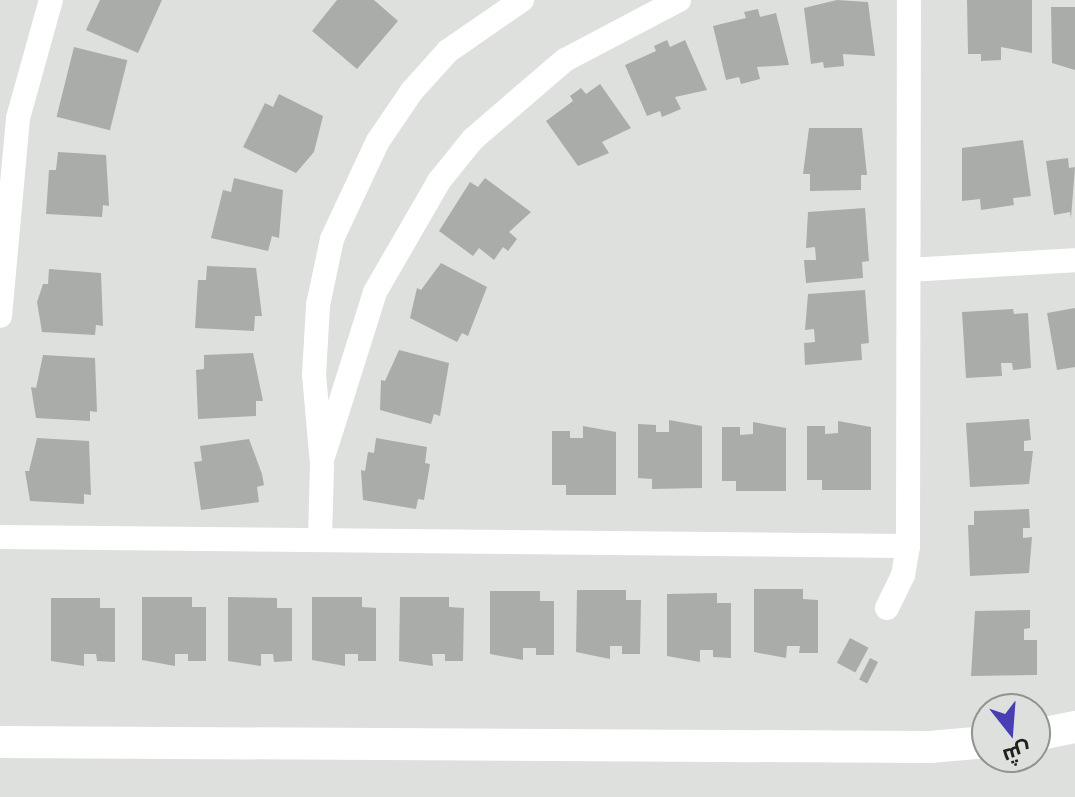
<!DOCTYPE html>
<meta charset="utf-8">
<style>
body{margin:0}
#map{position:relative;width:1075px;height:797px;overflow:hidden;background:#dee0dd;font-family:Lora,Cairo,serif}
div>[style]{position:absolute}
.building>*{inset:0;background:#aaaca9;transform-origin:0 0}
.minor>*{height:24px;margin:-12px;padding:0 12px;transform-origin:12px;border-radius:12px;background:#fff}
.tertiary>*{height:32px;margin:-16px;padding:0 16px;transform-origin:16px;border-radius:16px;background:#fff}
span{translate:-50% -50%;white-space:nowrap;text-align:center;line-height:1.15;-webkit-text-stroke:6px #dee0dd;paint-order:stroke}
.north{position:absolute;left:971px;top:693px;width:80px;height:80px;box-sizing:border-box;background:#dee0dd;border:2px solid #929391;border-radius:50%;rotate:163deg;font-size:22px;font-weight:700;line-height:32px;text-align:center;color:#20201f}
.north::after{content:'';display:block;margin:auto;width:28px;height:36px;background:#4a3eb4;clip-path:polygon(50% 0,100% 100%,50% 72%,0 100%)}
</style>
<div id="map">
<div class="building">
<div style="clip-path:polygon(100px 0,162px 0,138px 53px,86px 30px)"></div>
<div style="clip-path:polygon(337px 0,374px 0,398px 21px,357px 69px,312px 31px)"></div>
<div style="clip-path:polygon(837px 0,868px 2px,875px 56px,843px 54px,844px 66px,824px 68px,823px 62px,811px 64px,804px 8px)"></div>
<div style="clip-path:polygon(967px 0,1032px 0,1032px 53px,1001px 47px,1001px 60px,981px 61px,981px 54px,968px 54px)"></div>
<div style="clip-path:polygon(1051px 7px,1075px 7px,1075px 70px,1052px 63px)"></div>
<div style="clip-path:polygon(758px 9px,760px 17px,776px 13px,789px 65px,757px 67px,760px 79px,741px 84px,739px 77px,726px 80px,713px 26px,746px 18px,744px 12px)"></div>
<div style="clip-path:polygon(667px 40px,670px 47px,685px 40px,707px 90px,675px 97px,681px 109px,662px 117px,660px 111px,647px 116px,625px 65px,656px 51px,654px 46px)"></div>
<div style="left:74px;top:47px;width:55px;height:72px;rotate:14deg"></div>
<div style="clip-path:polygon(600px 84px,631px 128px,602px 142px,609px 153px,578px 166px,546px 121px,573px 101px,570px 96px,581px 88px,586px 94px)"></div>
<div style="clip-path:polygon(279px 94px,323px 116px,314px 152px,296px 173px,243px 147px,265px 103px,273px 107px)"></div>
<div style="clip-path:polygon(809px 128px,862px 128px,867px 175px,861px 175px,861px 190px,810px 191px,810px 174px,803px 174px)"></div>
<div style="clip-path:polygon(1023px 140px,1031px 196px,1013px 198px,1014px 205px,981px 210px,980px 199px,962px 201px,962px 148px)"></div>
<div style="clip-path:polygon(58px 152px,106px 155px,109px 206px,103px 205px,102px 217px,46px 214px,49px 170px,56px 170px)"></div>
<div style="clip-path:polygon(1068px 158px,1069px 168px,1075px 167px,1071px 218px,1070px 212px,1054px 215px,1046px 161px)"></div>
<div style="clip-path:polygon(234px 178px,283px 190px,279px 238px,272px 236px,268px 251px,211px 238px,223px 190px,231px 192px)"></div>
<div style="clip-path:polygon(485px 178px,531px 212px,509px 232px,517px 239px,508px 251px,503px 247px,494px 260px,479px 248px,473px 256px,439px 231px,470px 182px,478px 187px)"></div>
<div style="clip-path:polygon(865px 208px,869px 261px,862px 262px,863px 278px,806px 283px,804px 260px,816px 260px,815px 247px,806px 248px,808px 212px)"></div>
<div style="clip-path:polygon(441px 263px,487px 287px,468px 336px,462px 333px,457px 342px,410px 318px,417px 288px,421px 290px)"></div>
<div style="clip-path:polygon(207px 266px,256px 268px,262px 316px,255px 316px,254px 331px,195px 328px,198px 280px,206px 280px)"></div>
<div style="clip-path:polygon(49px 269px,101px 273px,103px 326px,96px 325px,95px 335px,42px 332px,37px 302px,43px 284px,48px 284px)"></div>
<div style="clip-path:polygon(865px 290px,869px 343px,861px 344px,862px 360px,805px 365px,804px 343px,815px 342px,814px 329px,805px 330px,808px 294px)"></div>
<div style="clip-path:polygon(1075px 308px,1075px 367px,1057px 370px,1047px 313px)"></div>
<div style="clip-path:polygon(1013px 309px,1014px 314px,1028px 313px,1031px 368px,1013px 370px,1012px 363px,1001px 363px,1002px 376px,966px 378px,962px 312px)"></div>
<div style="clip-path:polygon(399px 350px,449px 363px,440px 416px,434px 414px,431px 424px,380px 410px,381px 380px,385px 381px)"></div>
<div style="clip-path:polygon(253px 353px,263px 401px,256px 401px,256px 416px,198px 419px,196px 370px,204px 369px,204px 355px)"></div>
<div style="clip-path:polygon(43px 355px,95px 358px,97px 412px,90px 411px,90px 421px,36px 418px,31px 387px,36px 388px)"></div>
<div style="clip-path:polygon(1029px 419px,1031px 440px,1024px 441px,1024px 451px,1033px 451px,1029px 484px,970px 487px,966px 423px)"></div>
<div style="clip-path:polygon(669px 420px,702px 426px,702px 488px,652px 489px,652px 479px,638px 478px,638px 424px,656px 425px,656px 432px,669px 432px)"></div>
<div style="clip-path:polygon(838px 421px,871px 427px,871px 490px,822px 490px,822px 480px,807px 480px,807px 426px,825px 426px,825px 434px,838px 433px)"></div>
<div style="clip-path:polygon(753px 422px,786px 428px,786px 491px,736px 491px,736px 481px,722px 481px,722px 427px,740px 427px,740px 435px,753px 434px)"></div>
<div style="clip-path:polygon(583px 426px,616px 432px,616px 495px,566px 495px,566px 485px,552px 485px,552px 431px,570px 431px,570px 438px,583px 438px)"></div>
<div style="clip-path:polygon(37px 438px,89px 441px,91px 495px,84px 494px,84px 504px,30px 501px,25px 471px,29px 471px)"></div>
<div style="clip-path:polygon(376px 438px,427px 447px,425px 463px,430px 464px,424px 500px,418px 499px,416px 509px,363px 500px,361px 470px,365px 471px,368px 452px,374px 453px)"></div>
<div style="clip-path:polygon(249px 439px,262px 474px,264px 485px,257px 487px,259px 502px,201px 510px,194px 462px,202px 461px,200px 446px)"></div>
<div style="clip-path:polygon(1029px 509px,1030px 528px,1023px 528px,1023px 538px,1032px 537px,1029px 573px,970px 576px,968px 525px,974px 525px,974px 511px)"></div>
<div style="clip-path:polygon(754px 589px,803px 589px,803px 599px,818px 600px,818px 653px,799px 653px,800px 646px,787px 646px,786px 658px,754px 652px)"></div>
<div style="clip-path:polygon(577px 590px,626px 590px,626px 600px,641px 600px,640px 654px,622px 654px,622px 646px,610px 646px,610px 659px,576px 652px)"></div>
<div style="clip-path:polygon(490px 591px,540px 591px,540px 601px,554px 601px,554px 655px,536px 655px,536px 648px,523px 648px,523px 660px,490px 654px)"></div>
<div style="clip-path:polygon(717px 593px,717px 603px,731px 603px,731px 658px,713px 657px,713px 650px,700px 650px,700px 662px,667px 656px,667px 594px)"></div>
<div style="clip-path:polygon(142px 597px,192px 597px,192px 607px,206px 607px,206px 661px,188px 661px,188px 654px,175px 654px,175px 666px,142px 660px)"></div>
<div style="clip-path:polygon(228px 597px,277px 598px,277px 608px,292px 608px,292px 661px,274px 662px,273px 654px,261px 654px,261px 666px,228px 661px)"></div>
<div style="clip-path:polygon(312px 597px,362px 597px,362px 607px,376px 608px,376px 661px,358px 661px,358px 654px,345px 654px,345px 666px,312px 660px)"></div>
<div style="clip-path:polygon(400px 597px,449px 597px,449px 607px,464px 608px,463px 661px,445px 661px,445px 654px,432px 654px,433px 666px,399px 661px)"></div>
<div style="clip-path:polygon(51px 598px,100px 598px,100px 608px,115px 608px,115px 662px,97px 661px,96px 654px,84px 654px,84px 666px,51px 661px)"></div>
<div style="clip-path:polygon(1030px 610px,1030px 628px,1024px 629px,1024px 640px,1037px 640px,1037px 675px,971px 676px,975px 611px)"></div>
<div style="left:850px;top:638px;width:21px;height:28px;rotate:28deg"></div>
<div style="left:870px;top:658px;width:9px;height:24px;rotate:27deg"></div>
</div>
<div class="minor">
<div style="left:909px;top:270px;width:166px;rotate:-3.4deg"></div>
<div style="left:0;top:316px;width:199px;rotate:-84.8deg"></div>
<div style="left:18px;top:118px;width:123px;rotate:-74.4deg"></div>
<div style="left:324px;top:454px;width:170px;rotate:-72.5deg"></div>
<div style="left:375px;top:292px;width:128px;rotate:-60deg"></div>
<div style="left:439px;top:181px;width:54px;rotate:-51deg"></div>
<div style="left:473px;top:139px;width:121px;rotate:-40.7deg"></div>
<div style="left:565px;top:60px;width:129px;rotate:-27.8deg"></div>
<div style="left:0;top:537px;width:908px;rotate:0.57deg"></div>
<div style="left:320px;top:540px;width:76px;rotate:-88.5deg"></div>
<div style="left:322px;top:464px;width:89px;rotate:-95.1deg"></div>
<div style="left:314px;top:375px;width:70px;rotate:-86.7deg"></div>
<div style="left:318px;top:305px;width:67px;rotate:-78deg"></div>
<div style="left:332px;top:239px;width:108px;rotate:-64.9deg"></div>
<div style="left:378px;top:141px;width:60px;rotate:-55.8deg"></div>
<div style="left:412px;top:91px;width:54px;rotate:-48deg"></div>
<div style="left:448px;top:51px;width:90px;rotate:-34.6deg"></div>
<div style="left:887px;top:608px;width:37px;rotate:-64deg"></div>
<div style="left:903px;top:575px;width:29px;rotate:-80deg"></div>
<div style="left:908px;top:546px;width:546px;rotate:-89.9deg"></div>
</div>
<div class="tertiary">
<div style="left:1035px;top:735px;width:41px;rotate:-11.3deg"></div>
<div style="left:0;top:742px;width:930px;rotate:0.31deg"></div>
<div style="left:930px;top:747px;width:57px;rotate:-5deg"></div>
</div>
<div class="north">ش</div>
</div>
